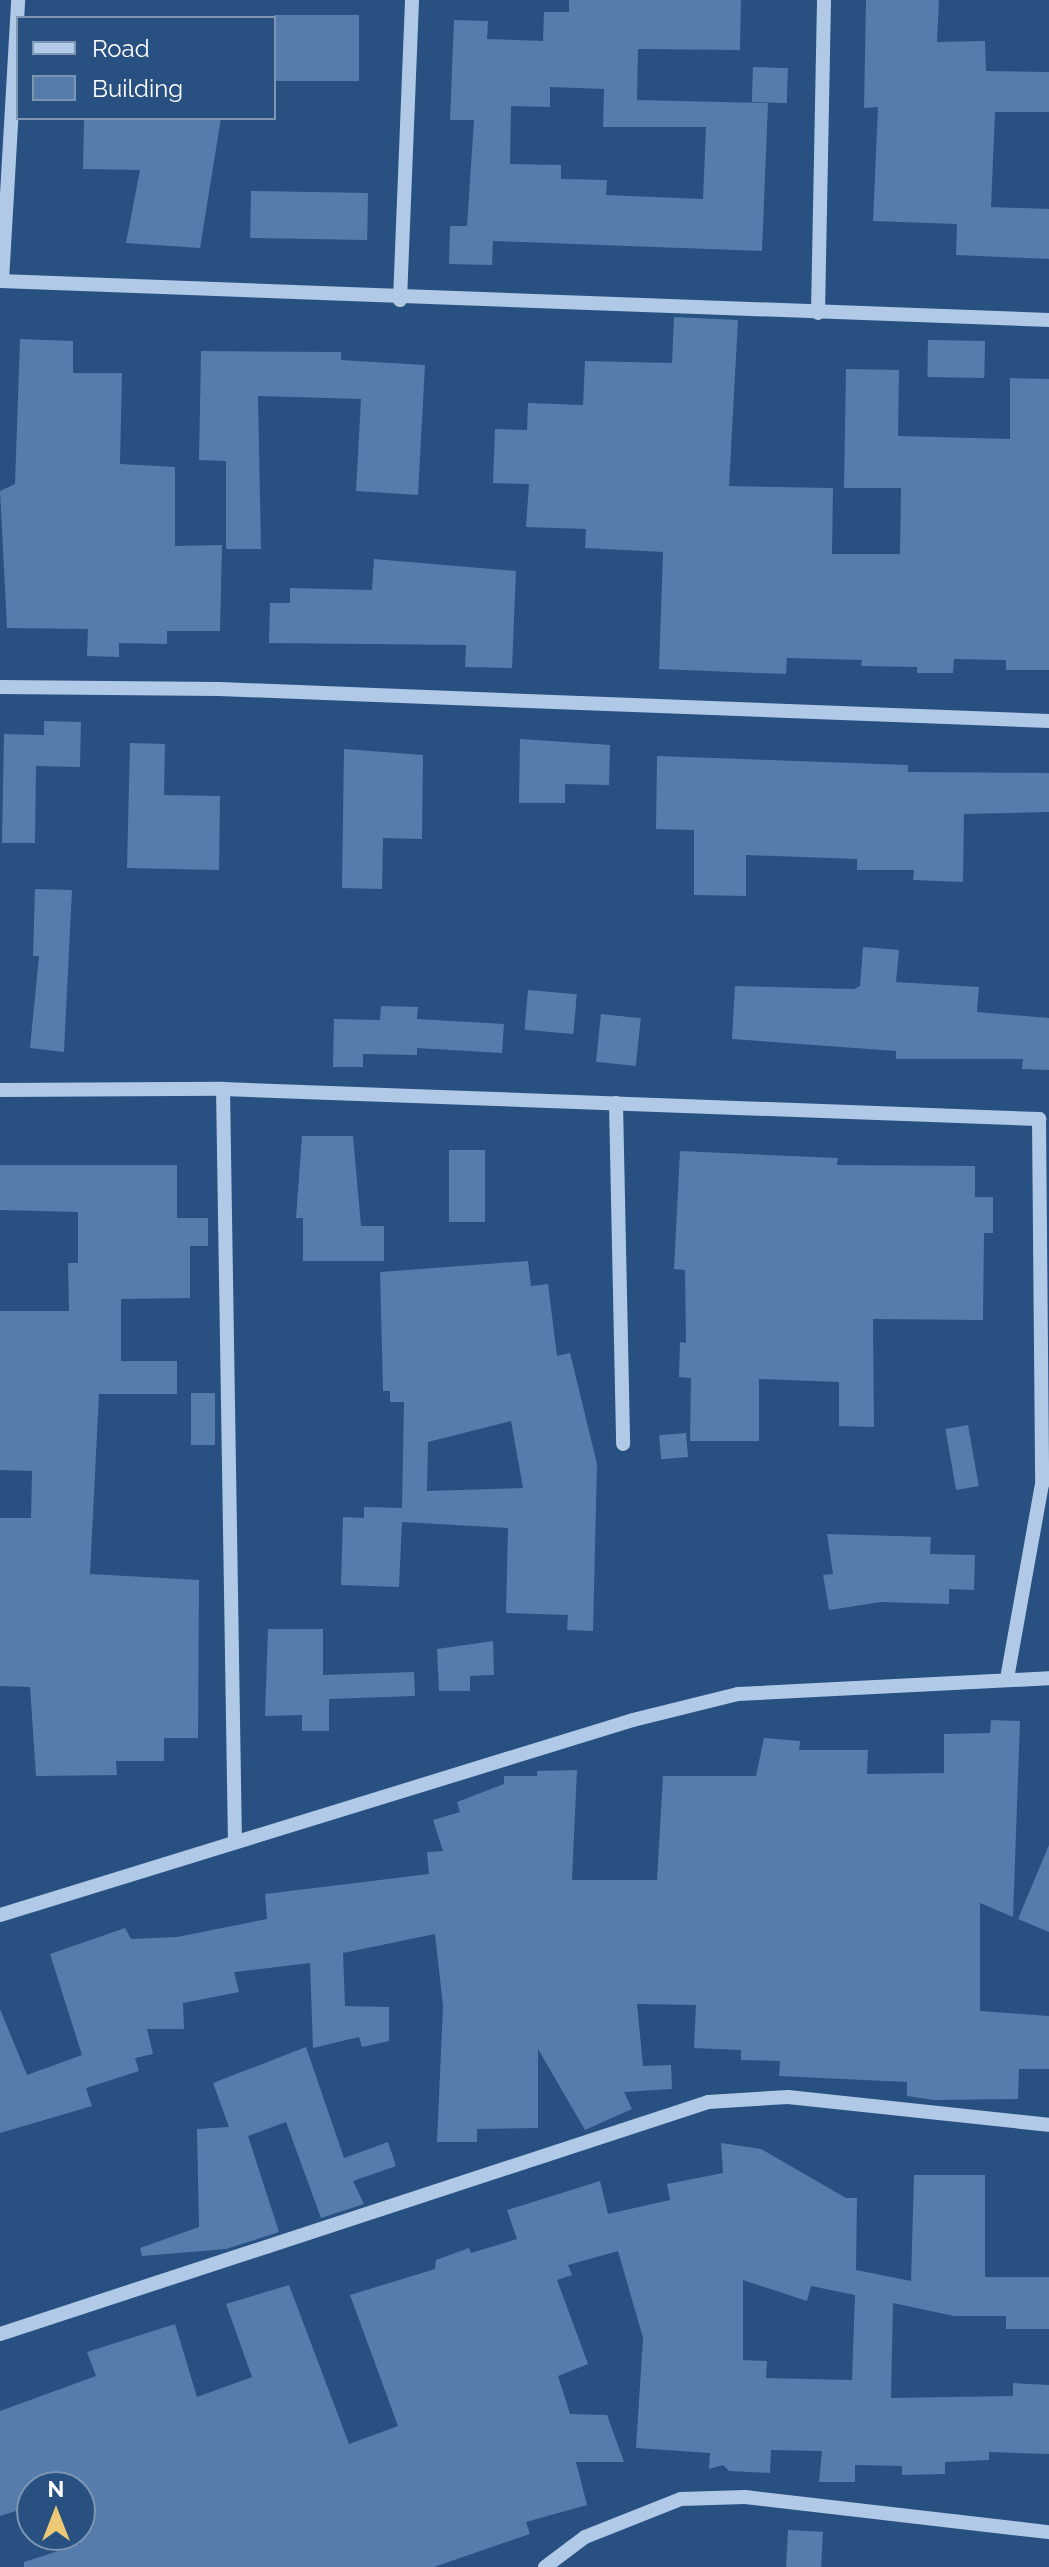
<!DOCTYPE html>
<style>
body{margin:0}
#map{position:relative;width:1049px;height:2567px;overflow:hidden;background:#285081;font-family:Raleway,sans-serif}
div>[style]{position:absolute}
.building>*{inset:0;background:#557cab;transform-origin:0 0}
.minor>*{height:14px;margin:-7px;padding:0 7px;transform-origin:7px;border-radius:7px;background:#b0c9e6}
span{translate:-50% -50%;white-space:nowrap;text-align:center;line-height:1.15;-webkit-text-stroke:6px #285081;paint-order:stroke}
.legend{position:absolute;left:16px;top:16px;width:260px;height:104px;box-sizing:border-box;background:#285081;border:2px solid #7e96b3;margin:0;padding:10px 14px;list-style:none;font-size:24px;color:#fff}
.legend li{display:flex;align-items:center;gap:16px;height:40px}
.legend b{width:40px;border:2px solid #7e96b3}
.north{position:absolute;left:16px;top:2471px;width:80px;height:80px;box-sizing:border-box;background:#285081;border:2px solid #7e96b3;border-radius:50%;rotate:0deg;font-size:22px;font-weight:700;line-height:32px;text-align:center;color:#fff}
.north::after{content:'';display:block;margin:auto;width:28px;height:36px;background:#edc977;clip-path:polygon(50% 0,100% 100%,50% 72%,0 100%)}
</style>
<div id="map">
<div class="building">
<div style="clip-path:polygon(evenodd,569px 0,741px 0,740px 50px,638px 49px,637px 100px,768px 103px,762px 251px,493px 241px,492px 265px,449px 264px,450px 226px,467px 226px,474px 120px,450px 120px,454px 20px,488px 21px,487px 39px,543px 41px,544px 12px,569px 12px,569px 0,550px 87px,604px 89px,603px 127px,706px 127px,703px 199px,606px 195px,607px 180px,561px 179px,561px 165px,510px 164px,511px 106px,550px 107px,550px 87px)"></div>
<div style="clip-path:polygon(866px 0,939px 0,937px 42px,985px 41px,986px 71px,1049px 72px,1049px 112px,995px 112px,991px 207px,1049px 209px,1049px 259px,956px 255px,957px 224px,873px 221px,878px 107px,864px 108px)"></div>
<div style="left:274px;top:15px;width:85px;height:66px"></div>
<div style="left:753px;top:67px;width:35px;height:35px;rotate:2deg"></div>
<div style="clip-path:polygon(84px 118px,221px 118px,200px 248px,126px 243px,140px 170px,83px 169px)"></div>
<div style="left:251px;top:191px;width:117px;height:47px;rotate:1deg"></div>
<div style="clip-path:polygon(674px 317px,738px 320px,729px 486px,833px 488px,832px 554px,900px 554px,901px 488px,844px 488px,846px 369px,899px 370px,898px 436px,1010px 439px,1010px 378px,1049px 379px,1049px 670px,1006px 670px,1006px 660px,954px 659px,953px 673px,917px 673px,917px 667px,861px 666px,862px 660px,787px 658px,786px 674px,659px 669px,663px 552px,585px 548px,586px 529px,526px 527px,529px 484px,493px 483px,495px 429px,527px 430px,528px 403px,583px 405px,585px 361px,672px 363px)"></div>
<div style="clip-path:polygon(20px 339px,73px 341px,73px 373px,122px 373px,120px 464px,175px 467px,175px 546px,222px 545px,220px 631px,167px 631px,167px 644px,119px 643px,119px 657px,87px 656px,88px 629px,7px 628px,0 491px,15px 484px)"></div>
<div style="left:928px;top:340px;width:57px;height:37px;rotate:1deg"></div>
<div style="clip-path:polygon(201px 351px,341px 352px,341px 360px,425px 365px,418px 495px,356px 491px,361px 399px,258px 396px,261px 549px,226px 549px,226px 461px,199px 460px)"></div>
<div style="clip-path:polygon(374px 559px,516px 571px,512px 668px,465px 667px,466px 645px,269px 643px,270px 603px,290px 603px,290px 588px,372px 590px)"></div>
<div style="clip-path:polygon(44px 721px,81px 722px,80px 767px,36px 766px,35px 843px,2px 843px,4px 734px,44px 735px)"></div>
<div style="clip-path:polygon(520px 739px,610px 745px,609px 785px,565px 784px,565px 803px,519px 803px)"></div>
<div style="clip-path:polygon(130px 743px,165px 744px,164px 795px,220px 796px,219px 870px,127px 868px)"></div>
<div style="clip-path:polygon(344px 749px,423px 755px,422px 839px,383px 838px,382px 889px,342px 888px)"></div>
<div style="clip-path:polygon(657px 756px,908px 765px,908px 772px,1049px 773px,1049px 812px,964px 814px,963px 882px,913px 880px,914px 870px,857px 870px,857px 859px,746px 855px,746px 896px,694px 895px,694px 830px,656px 829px)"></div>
<div style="clip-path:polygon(35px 889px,72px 890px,64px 1052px,30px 1048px,39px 956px,33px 956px)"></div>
<div style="clip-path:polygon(863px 947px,899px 950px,896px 982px,979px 987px,977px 1012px,1049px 1018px,1049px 1070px,1022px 1069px,1023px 1059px,896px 1059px,896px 1051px,732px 1039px,735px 986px,854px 989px,860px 986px)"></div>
<div style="left:528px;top:990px;width:49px;height:40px;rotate:5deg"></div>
<div style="clip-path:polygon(381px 1006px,418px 1007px,417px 1019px,504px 1024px,502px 1053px,417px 1048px,417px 1055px,363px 1054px,363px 1067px,333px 1067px,334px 1019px,380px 1020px)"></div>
<div style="left:601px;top:1014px;width:40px;height:48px;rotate:6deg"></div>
<div style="clip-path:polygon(302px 1136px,353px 1136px,361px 1226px,384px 1226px,384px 1261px,303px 1261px,303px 1218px,296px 1218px)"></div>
<div style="left:449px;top:1150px;width:36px;height:72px"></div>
<div style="clip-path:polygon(680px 1151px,838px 1158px,837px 1165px,975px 1166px,975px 1197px,993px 1197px,993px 1233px,984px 1233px,983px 1320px,873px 1319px,874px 1427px,839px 1426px,839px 1382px,759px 1379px,759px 1441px,690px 1441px,691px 1378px,679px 1377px,680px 1342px,686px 1343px,685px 1270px,674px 1269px)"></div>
<div style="clip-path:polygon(0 1165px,177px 1165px,177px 1218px,208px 1218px,208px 1246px,190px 1246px,190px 1298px,121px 1299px,121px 1361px,177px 1361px,177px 1394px,99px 1394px,90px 1574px,199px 1580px,198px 1738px,164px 1738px,164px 1761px,116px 1761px,117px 1775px,36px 1776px,30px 1687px,0 1686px,0 1518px,31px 1518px,32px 1471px,0 1470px,0 1311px,69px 1311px,68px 1263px,78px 1263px,78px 1212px,0 1210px)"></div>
<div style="clip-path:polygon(evenodd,528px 1261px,531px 1286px,548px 1284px,557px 1356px,570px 1353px,597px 1464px,593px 1631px,567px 1630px,568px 1615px,506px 1613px,508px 1528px,402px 1522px,399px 1587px,341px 1585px,343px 1517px,364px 1518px,364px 1507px,402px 1508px,404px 1402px,390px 1402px,390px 1391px,383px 1391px,380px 1272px,528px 1261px,511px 1421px,523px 1488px,427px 1491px,428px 1442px,511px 1421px)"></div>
<div style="left:191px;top:1393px;width:24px;height:52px"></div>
<div style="left:968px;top:1425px;width:62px;height:23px;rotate:80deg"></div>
<div style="left:686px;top:1433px;width:24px;height:27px;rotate:85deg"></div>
<div style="clip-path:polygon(827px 1534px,931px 1537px,930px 1554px,975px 1555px,974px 1590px,949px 1589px,949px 1604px,881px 1602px,829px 1610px,823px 1575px,833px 1574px)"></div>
<div style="clip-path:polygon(268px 1629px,323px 1629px,323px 1675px,414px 1672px,415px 1696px,329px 1699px,329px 1731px,302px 1731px,302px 1715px,265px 1716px)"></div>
<div style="clip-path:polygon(493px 1641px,494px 1675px,470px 1676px,470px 1691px,439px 1691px,437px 1649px)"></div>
<div style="clip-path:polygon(991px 1720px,1020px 1721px,1013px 1917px,980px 1903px,980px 2011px,1049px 2016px,1049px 2069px,1019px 2069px,1018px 2099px,934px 2100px,907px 2096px,907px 2082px,779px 2076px,780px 2061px,741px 2060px,741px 2050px,694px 2048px,696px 2005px,637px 2004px,643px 2066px,671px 2065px,672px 2089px,624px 2092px,632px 2109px,585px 2130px,538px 2049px,538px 2128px,477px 2129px,477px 2142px,437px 2142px,443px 2006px,435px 1934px,343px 1953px,345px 2006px,389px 2007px,389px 2041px,362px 2047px,359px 2037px,313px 2048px,310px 1963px,234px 1972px,239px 1992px,183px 2003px,184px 2029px,147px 2029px,153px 2054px,135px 2058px,139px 2071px,86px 2088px,92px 2106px,0 2133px,0 2009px,27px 2075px,82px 2055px,50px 1954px,125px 1928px,131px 1939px,177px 1937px,267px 1919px,265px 1894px,429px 1874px,427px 1852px,443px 1851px,433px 1820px,460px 1812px,457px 1802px,504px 1784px,504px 1776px,537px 1776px,537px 1771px,577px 1770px,572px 1880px,657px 1880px,663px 1776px,756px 1776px,764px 1738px,800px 1741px,799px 1750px,868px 1750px,867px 1774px,944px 1773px,944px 1734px,990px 1733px)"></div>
<div style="clip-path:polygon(1049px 1845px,1049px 1932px,1018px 1919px)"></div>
<div style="clip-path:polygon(306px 2047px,344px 2158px,388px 2142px,396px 2166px,353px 2181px,364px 2204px,321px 2218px,286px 2122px,248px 2136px,279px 2232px,226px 2249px,142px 2256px,140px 2248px,199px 2227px,197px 2129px,229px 2127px,213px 2083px)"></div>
<div style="clip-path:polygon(evenodd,721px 2143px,761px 2149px,846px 2198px,857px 2198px,856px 2270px,911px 2281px,914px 2175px,985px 2175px,985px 2277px,1049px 2277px,1049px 2329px,1006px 2329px,1006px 2316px,954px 2316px,893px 2303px,891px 2398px,1013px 2396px,1013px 2383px,1049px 2385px,1049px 2454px,989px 2452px,989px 2460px,945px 2462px,945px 2474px,902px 2475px,902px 2466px,855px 2465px,855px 2482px,819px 2482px,822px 2451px,771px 2450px,770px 2473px,729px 2471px,723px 2465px,709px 2469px,710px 2453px,636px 2448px,643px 2338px,618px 2251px,568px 2265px,572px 2275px,557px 2280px,588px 2364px,558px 2376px,570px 2414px,607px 2415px,624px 2462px,576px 2462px,587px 2505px,526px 2522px,530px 2534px,434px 2567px,24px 2567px,24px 2562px,80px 2544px,80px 2487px,32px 2487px,32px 2506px,0 2516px,0 2411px,96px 2376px,87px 2352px,175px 2324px,197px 2397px,252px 2377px,226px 2304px,289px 2285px,349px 2444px,398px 2426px,350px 2295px,435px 2269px,436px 2260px,469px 2248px,471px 2253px,517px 2239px,507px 2210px,600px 2181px,608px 2214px,670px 2200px,667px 2184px,723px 2173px,721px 2143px,743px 2280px,807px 2301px,811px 2286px,855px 2295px,852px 2380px,766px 2378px,767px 2361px,743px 2360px,743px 2280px)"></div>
<div style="left:788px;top:2530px;width:35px;height:37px;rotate:3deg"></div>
</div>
<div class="minor">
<div style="left:0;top:281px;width:1050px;rotate:2.13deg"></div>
<div style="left:2px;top:281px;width:281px;rotate:-86.7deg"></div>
<div style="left:400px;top:300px;width:300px;rotate:-87.7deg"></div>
<div style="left:818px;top:313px;width:313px;rotate:-88.9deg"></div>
<div style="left:0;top:687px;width:219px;rotate:0.5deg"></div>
<div style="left:219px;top:689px;width:831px;rotate:2.21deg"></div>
<div style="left:223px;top:1089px;width:752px;rotate:89.09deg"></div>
<div style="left:0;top:1090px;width:223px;rotate:-0.3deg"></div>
<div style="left:223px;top:1089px;width:817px;rotate:2.11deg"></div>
<div style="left:1039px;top:1119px;width:365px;rotate:89.5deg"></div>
<div style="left:1042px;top:1484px;width:198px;rotate:100.2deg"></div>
<div style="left:616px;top:1103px;width:341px;rotate:88.8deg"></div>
<div style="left:0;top:1915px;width:662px;rotate:-17.12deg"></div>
<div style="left:633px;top:1720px;width:108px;rotate:-13.9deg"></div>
<div style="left:738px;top:1694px;width:311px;rotate:-2.9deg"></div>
<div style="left:0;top:2334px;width:745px;rotate:-18.14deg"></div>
<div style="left:708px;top:2102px;width:80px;rotate:-3.6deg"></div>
<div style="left:788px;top:2097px;width:262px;rotate:6.1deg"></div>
<div style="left:545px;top:2567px;width:50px;rotate:-36.9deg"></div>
<div style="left:585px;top:2537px;width:103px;rotate:-21.6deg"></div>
<div style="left:681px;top:2499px;width:64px;rotate:-1.8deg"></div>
<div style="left:745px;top:2497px;width:306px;rotate:6.6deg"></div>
</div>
<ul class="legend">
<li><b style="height:10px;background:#b0c9e6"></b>Road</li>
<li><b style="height:22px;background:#557cab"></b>Building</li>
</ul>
<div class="north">N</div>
</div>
